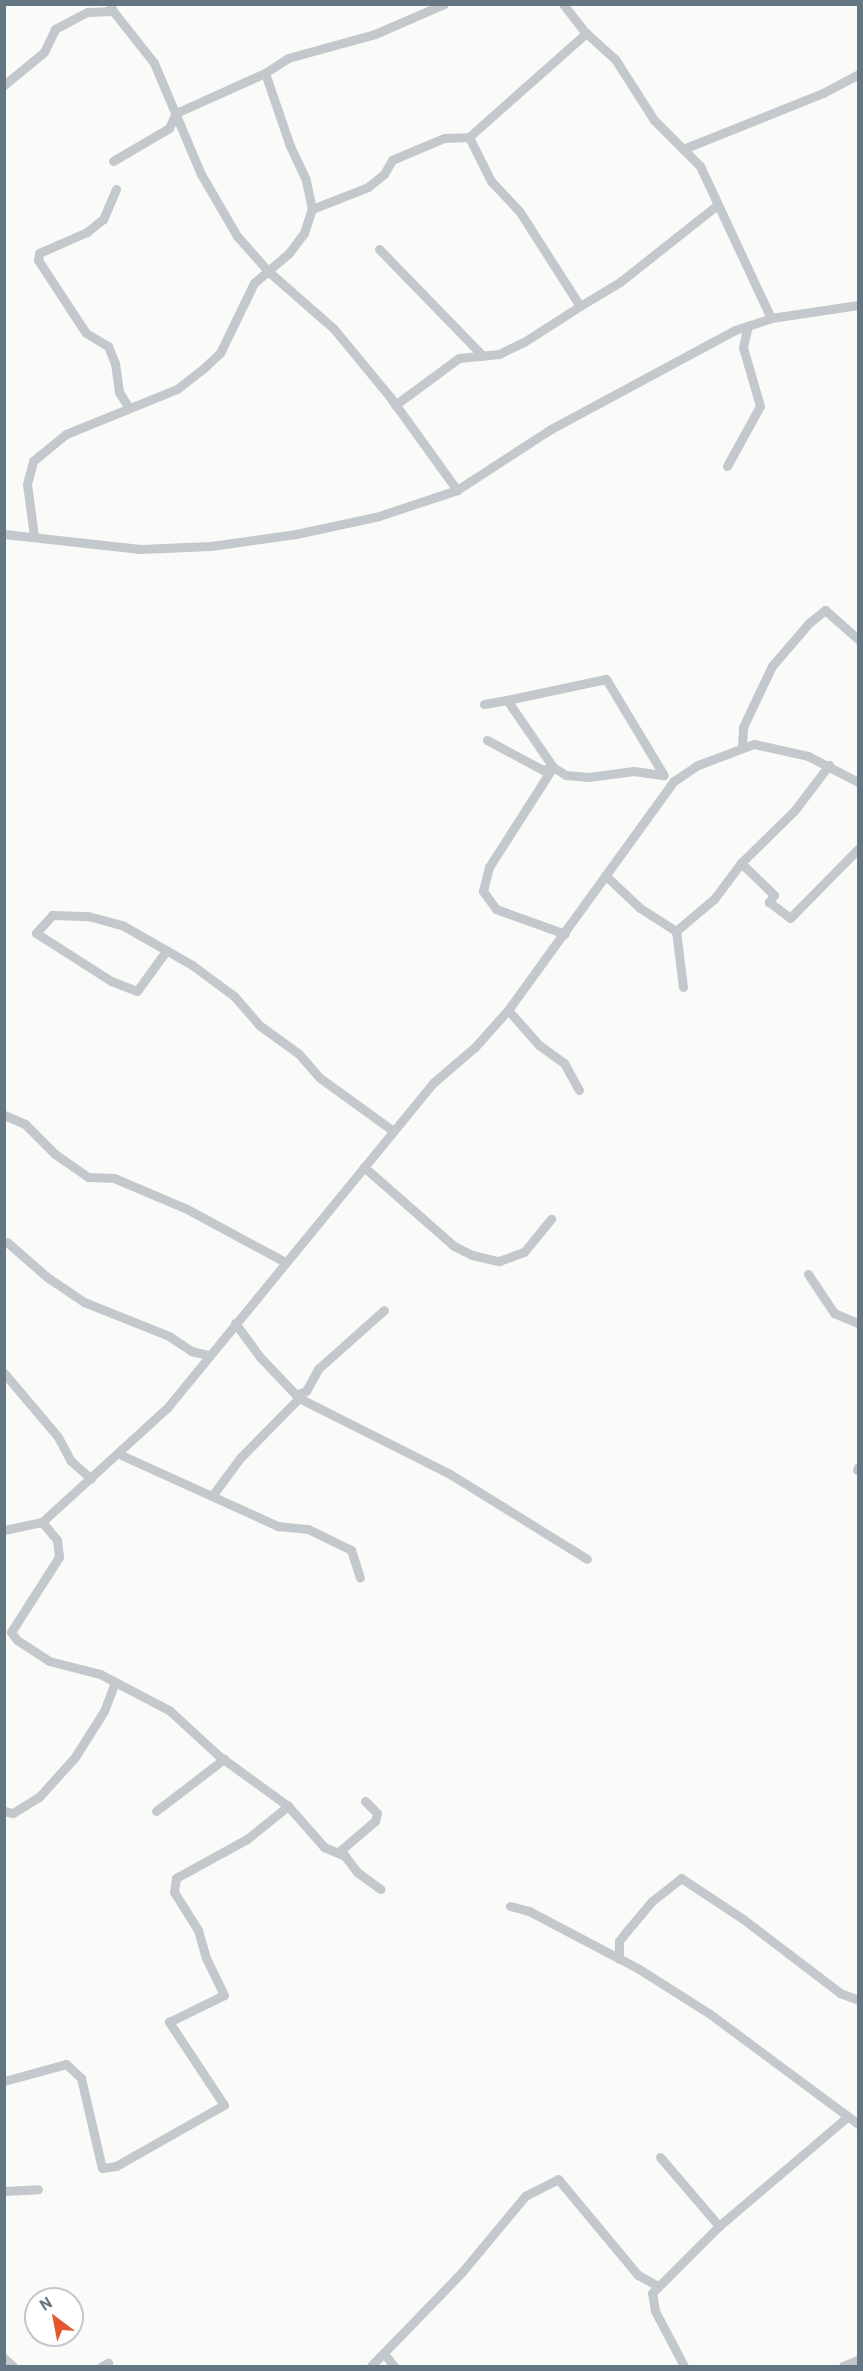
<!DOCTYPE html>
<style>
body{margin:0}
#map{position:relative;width:863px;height:2371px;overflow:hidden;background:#fafaf8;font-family:Barlow,sans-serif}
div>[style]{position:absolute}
.minor>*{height:9px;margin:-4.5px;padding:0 4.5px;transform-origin:4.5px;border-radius:4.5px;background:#c3c8cc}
span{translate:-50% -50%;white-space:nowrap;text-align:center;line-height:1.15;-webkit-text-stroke:6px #fff;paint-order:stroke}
.frame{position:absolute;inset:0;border:6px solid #657683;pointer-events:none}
.north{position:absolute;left:24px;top:2287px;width:60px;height:60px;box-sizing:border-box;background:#fff;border:2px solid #c1c8cd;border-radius:50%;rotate:328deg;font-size:16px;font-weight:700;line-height:24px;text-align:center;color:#657683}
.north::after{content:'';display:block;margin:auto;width:21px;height:27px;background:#e4572e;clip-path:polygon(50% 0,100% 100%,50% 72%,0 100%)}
</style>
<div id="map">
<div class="minor">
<div style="left:563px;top:4px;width:37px;rotate:52deg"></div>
<div style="left:586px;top:33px;width:39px;rotate:42deg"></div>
<div style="left:615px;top:59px;width:72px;rotate:57.4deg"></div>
<div style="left:654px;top:120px;width:65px;rotate:45deg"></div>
<div style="left:700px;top:166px;width:168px;rotate:65deg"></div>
<div style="left:113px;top:11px;width:66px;rotate:51.7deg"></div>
<div style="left:154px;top:63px;width:121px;rotate:67.1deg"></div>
<div style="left:201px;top:174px;width:72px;rotate:59.9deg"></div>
<div style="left:237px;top:236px;width:48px;rotate:48.4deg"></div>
<div style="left:269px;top:272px;width:86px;rotate:41.2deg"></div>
<div style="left:334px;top:329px;width:88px;rotate:50.5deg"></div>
<div style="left:390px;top:397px;width:115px;rotate:54.2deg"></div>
<div style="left:4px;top:85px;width:52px;rotate:-39.5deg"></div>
<div style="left:44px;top:52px;width:25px;rotate:-64deg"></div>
<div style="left:55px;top:29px;width:36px;rotate:-28deg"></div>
<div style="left:87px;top:12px;width:26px;rotate:-2deg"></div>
<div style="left:113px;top:11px;width:8px;rotate:-113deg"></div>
<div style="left:683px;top:149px;width:151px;rotate:-21.8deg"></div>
<div style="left:823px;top:93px;width:40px;rotate:-28deg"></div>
<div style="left:113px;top:161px;width:65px;rotate:-30.5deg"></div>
<div style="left:169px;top:128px;width:17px;rotate:-65deg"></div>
<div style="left:176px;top:113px;width:98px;rotate:-24.2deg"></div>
<div style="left:265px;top:73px;width:27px;rotate:-33deg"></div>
<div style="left:288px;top:58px;width:90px;rotate:-15.4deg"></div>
<div style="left:375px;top:34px;width:75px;rotate:-23.5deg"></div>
<div style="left:116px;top:189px;width:33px;rotate:113deg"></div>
<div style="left:103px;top:219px;width:21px;rotate:141deg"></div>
<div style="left:87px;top:232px;width:52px;rotate:156.4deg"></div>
<div style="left:39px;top:253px;width:7px;rotate:98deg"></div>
<div style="left:38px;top:260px;width:87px;rotate:56.7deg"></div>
<div style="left:86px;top:333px;width:26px;rotate:31deg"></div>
<div style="left:108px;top:346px;width:18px;rotate:68deg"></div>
<div style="left:115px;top:363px;width:29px;rotate:82deg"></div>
<div style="left:119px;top:392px;width:19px;rotate:58deg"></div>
<div style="left:312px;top:209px;width:60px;rotate:-21.4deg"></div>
<div style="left:368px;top:187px;width:21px;rotate:-39deg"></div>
<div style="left:384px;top:174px;width:16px;rotate:-60deg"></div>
<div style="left:392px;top:160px;width:15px;rotate:-23deg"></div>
<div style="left:406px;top:154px;width:41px;rotate:-22.8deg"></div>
<div style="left:444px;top:138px;width:25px;rotate:-2deg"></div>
<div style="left:379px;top:249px;width:149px;rotate:45.8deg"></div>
<div style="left:580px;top:306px;width:47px;rotate:-31deg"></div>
<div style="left:620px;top:282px;width:124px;rotate:-38.4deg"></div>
<div style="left:395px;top:405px;width:79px;rotate:-36.3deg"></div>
<div style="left:459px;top:358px;width:40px;rotate:-5.7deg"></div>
<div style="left:499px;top:354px;width:28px;rotate:-26deg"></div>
<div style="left:524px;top:342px;width:67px;rotate:-32.7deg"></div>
<div style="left:580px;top:306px;width:112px;rotate:-122.6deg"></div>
<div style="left:520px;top:212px;width:42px;rotate:-133.1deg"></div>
<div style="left:491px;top:181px;width:49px;rotate:-116.6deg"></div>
<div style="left:469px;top:137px;width:157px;rotate:-41.6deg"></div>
<div style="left:727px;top:466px;width:68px;rotate:-61.2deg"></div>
<div style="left:760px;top:406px;width:61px;rotate:-106.1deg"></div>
<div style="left:743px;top:347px;width:22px;rotate:-77deg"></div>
<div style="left:4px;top:534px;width:137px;rotate:6.3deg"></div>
<div style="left:140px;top:549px;width:71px;rotate:-2.4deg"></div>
<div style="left:211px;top:546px;width:86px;rotate:-8deg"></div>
<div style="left:296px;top:534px;width:85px;rotate:-12.2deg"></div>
<div style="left:379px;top:516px;width:82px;rotate:-18.4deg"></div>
<div style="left:457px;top:490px;width:112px;rotate:-33deg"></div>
<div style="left:551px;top:429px;width:209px;rotate:-28.3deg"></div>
<div style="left:735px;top:330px;width:38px;rotate:-18deg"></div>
<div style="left:771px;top:318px;width:88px;rotate:-8.5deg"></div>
<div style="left:34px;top:536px;width:52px;rotate:-97.7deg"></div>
<div style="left:27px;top:484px;width:24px;rotate:-75deg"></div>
<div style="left:33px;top:461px;width:43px;rotate:-39.3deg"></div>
<div style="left:66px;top:434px;width:120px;rotate:-22.1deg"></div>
<div style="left:177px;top:389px;width:37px;rotate:-38deg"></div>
<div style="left:206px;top:366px;width:19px;rotate:-43deg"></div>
<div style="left:220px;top:353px;width:78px;rotate:-64.1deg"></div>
<div style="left:254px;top:283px;width:46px;rotate:-40.6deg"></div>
<div style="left:289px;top:253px;width:25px;rotate:-53deg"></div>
<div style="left:304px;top:233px;width:25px;rotate:-72deg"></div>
<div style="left:312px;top:209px;width:30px;rotate:-102deg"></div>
<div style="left:306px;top:180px;width:38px;rotate:-115deg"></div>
<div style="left:290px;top:146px;width:77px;rotate:-108.9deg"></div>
<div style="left:507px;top:700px;width:101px;rotate:-12deg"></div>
<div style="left:606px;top:679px;width:111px;rotate:59deg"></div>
<div style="left:484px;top:704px;width:23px;rotate:-10deg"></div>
<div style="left:507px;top:700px;width:81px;rotate:55.5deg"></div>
<div style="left:553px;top:767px;width:119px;rotate:122.6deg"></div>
<div style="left:489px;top:867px;width:25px;rotate:104deg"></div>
<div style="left:483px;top:891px;width:22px;rotate:54deg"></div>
<div style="left:496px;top:909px;width:73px;rotate:19.9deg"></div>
<div style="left:487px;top:740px;width:64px;rotate:28.2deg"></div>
<div style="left:543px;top:770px;width:10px;rotate:-17deg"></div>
<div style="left:553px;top:767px;width:15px;rotate:32deg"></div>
<div style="left:566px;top:775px;width:23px;rotate:5deg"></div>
<div style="left:589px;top:777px;width:45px;rotate:-7.6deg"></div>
<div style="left:634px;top:771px;width:30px;rotate:8deg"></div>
<div style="left:742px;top:747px;width:20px;rotate:-87deg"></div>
<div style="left:743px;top:727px;width:68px;rotate:-64.6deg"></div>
<div style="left:772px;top:666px;width:57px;rotate:-49.3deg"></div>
<div style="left:809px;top:623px;width:21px;rotate:-39deg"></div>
<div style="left:825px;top:610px;width:44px;rotate:41.3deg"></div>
<div style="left:741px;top:863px;width:46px;rotate:44.1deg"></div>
<div style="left:774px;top:895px;width:9px;rotate:126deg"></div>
<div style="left:769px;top:902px;width:26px;rotate:37deg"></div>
<div style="left:790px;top:918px;width:97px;rotate:-45.4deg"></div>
<div style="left:605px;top:875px;width:48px;rotate:43.3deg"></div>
<div style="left:640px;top:908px;width:43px;rotate:32.6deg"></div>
<div style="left:166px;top:951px;width:49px;rotate:125.9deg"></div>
<div style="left:137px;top:991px;width:28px;rotate:-159deg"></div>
<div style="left:111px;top:981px;width:89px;rotate:-147.4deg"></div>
<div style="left:36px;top:933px;width:24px;rotate:-48deg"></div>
<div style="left:52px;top:915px;width:36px;rotate:2deg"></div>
<div style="left:88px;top:916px;width:35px;rotate:15deg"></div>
<div style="left:122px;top:925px;width:81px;rotate:29.7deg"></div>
<div style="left:192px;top:965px;width:52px;rotate:36.4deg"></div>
<div style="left:234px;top:996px;width:38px;rotate:49deg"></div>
<div style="left:259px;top:1025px;width:49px;rotate:35.9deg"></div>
<div style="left:299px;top:1054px;width:32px;rotate:49deg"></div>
<div style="left:320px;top:1078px;width:89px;rotate:35.8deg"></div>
<div style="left:683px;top:987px;width:56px;rotate:-97.1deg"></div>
<div style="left:676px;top:931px;width:50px;rotate:-40.1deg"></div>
<div style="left:714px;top:899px;width:45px;rotate:-53.1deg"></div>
<div style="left:741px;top:863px;width:74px;rotate:-44.5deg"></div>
<div style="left:794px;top:811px;width:58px;rotate:-52.7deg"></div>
<div style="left:508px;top:1010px;width:47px;rotate:48.5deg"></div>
<div style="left:539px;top:1045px;width:31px;rotate:36deg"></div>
<div style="left:564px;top:1063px;width:31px;rotate:61deg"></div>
<div style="left:4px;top:1115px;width:23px;rotate:23deg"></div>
<div style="left:25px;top:1124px;width:42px;rotate:45deg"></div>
<div style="left:55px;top:1154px;width:40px;rotate:34.9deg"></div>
<div style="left:88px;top:1177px;width:26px;rotate:2deg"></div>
<div style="left:114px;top:1178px;width:79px;rotate:23deg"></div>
<div style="left:187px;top:1209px;width:111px;rotate:28.4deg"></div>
<div style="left:364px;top:1167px;width:120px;rotate:41.3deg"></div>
<div style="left:454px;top:1246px;width:20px;rotate:27deg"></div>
<div style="left:472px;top:1255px;width:28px;rotate:13deg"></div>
<div style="left:499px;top:1261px;width:27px;rotate:-20deg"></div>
<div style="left:524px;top:1252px;width:43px;rotate:-50.7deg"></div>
<div style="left:7px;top:1242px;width:53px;rotate:41.2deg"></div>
<div style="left:47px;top:1277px;width:45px;rotate:34deg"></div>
<div style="left:84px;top:1302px;width:92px;rotate:21.8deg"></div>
<div style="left:169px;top:1336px;width:27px;rotate:34deg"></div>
<div style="left:191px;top:1351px;width:18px;rotate:13deg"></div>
<div style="left:808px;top:1274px;width:47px;rotate:56.3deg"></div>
<div style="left:834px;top:1313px;width:26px;rotate:23deg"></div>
<div style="left:235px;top:1323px;width:42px;rotate:53.7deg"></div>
<div style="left:260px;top:1357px;width:57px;rotate:46.4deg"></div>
<div style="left:299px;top:1398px;width:169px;rotate:26.7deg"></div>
<div style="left:450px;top:1474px;width:161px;rotate:31.8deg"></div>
<div style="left:4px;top:1373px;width:84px;rotate:49.8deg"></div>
<div style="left:58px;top:1437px;width:26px;rotate:62deg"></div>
<div style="left:70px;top:1460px;width:28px;rotate:42deg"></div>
<div style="left:296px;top:1395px;width:11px;rotate:-22deg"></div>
<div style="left:306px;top:1391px;width:26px;rotate:-61deg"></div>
<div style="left:319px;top:1368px;width:87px;rotate:-41.7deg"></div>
<div style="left:119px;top:1454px;width:175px;rotate:24.4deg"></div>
<div style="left:278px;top:1526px;width:30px;rotate:6deg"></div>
<div style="left:308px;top:1529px;width:48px;rotate:26deg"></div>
<div style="left:351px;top:1550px;width:29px;rotate:72deg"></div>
<div style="left:857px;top:1470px;width:3px;rotate:-72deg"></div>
<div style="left:212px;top:1496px;width:47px;rotate:-53.6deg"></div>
<div style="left:240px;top:1458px;width:84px;rotate:-45.5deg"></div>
<div style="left:42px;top:1522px;width:23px;rotate:50deg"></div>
<div style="left:57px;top:1540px;width:17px;rotate:83deg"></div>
<div style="left:59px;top:1557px;width:89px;rotate:122.6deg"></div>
<div style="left:11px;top:1632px;width:10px;rotate:53deg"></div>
<div style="left:17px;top:1640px;width:38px;rotate:33deg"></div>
<div style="left:49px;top:1661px;width:53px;rotate:14.3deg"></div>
<div style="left:100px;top:1674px;width:78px;rotate:27.6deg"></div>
<div style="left:169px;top:1710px;width:68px;rotate:42.6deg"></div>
<div style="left:219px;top:1756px;width:85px;rotate:35.9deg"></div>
<div style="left:288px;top:1806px;width:55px;rotate:48.7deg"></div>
<div style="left:324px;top:1847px;width:23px;rotate:23deg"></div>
<div style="left:345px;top:1856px;width:20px;rotate:53deg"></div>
<div style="left:357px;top:1872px;width:29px;rotate:36deg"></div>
<div style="left:4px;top:1530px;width:39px;rotate:-12deg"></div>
<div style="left:42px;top:1522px;width:169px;rotate:-42.4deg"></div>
<div style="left:167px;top:1408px;width:420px;rotate:-50.7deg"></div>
<div style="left:433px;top:1083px;width:55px;rotate:-40.6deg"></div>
<div style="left:475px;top:1047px;width:50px;rotate:-48.3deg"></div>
<div style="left:508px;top:1010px;width:283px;rotate:-54.1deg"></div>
<div style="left:674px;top:781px;width:29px;rotate:-34deg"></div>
<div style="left:698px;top:765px;width:60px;rotate:-20.6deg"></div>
<div style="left:754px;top:744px;width:55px;rotate:12.5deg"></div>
<div style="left:808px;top:756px;width:56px;rotate:27.5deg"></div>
<div style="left:4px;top:1811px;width:9px;rotate:13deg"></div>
<div style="left:13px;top:1813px;width:31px;rotate:-32deg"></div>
<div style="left:39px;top:1797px;width:54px;rotate:-48deg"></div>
<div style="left:75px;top:1757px;width:54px;rotate:-57.8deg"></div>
<div style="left:104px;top:1711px;width:30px;rotate:-69deg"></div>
<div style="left:156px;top:1811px;width:86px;rotate:-37.4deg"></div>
<div style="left:345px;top:1856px;width:7px;rotate:-124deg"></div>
<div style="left:341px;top:1850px;width:45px;rotate:-40.5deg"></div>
<div style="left:375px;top:1821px;width:8px;rotate:-76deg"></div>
<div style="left:377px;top:1813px;width:17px;rotate:-135deg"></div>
<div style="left:510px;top:1906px;width:20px;rotate:15deg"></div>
<div style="left:529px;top:1911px;width:124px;rotate:27.8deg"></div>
<div style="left:639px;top:1969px;width:84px;rotate:32.4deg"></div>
<div style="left:710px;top:2014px;width:184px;rotate:36.6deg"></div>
<div style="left:619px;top:1959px;width:18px;rotate:-90deg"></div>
<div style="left:619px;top:1941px;width:11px;rotate:-52deg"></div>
<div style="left:626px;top:1932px;width:40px;rotate:-50deg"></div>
<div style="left:652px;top:1901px;width:37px;rotate:-38deg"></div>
<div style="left:681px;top:1878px;width:74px;rotate:33.5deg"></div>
<div style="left:743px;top:1919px;width:122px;rotate:37.3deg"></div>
<div style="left:840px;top:1993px;width:19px;rotate:21deg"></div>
<div style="left:4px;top:2081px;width:64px;rotate:-15.3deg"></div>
<div style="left:66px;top:2064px;width:21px;rotate:43deg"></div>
<div style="left:81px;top:2078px;width:92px;rotate:76.9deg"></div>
<div style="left:102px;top:2168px;width:14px;rotate:-8deg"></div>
<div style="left:116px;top:2166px;width:124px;rotate:-29.5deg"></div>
<div style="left:224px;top:2105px;width:100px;rotate:-123.5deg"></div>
<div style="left:169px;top:2022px;width:61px;rotate:-26.1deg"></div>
<div style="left:224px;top:1995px;width:41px;rotate:-115.9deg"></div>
<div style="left:206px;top:1958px;width:29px;rotate:-106deg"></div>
<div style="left:198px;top:1930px;width:45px;rotate:-122.3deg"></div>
<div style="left:174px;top:1892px;width:14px;rotate:-82deg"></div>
<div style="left:176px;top:1878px;width:81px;rotate:-28.8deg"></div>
<div style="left:247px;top:1839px;width:53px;rotate:-38.8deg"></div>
<div style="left:660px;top:2157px;width:91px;rotate:49.5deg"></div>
<div style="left:4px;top:2191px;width:34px;rotate:-3deg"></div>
<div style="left:385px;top:2355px;width:14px;rotate:51deg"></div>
<div style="left:4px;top:2358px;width:12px;rotate:42deg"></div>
<div style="left:102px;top:2366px;width:7px;rotate:-27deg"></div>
<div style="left:371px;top:2366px;width:131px;rotate:-45.9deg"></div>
<div style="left:462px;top:2272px;width:99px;rotate:-50.3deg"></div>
<div style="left:525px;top:2196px;width:37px;rotate:-27deg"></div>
<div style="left:558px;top:2179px;width:125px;rotate:50.2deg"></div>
<div style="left:638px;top:2275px;width:23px;rotate:29deg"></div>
<div style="left:684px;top:2366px;width:62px;rotate:-117.8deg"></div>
<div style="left:655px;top:2311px;width:18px;rotate:-99deg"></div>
<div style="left:652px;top:2293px;width:95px;rotate:-45deg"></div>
<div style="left:719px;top:2226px;width:168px;rotate:-40.4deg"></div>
<div style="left:843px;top:2366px;width:16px;rotate:-22deg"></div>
</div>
<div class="frame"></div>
<div class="north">N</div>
</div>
